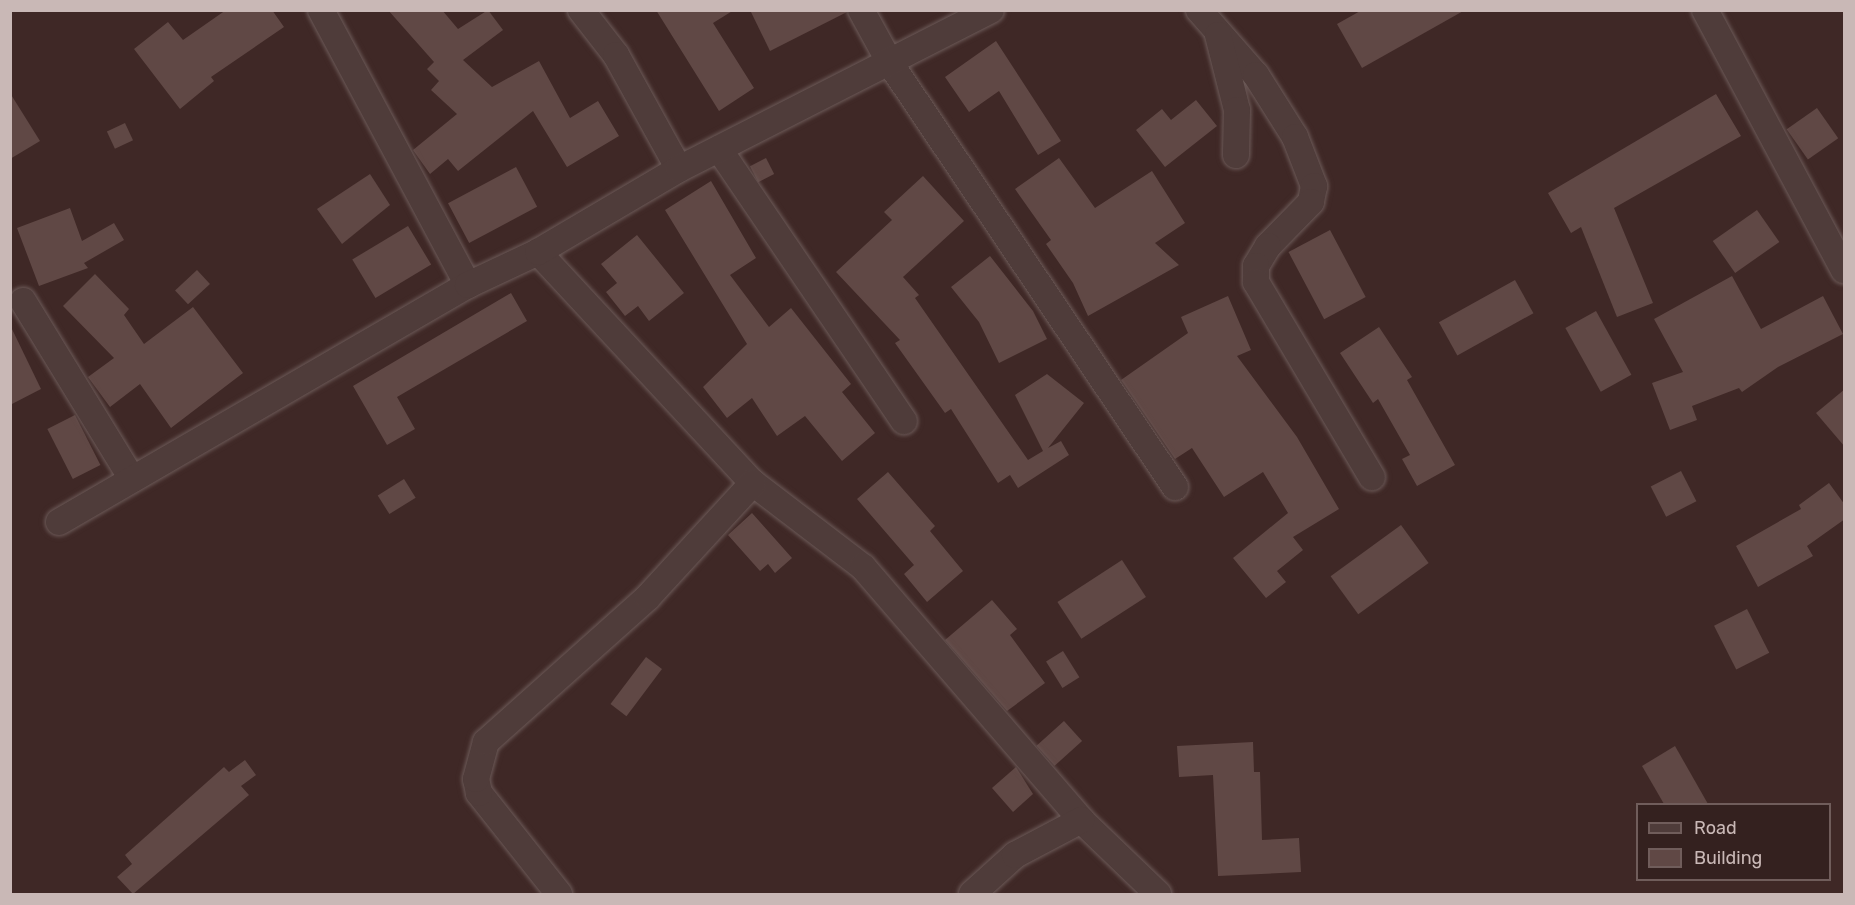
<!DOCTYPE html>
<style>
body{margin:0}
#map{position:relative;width:1855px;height:905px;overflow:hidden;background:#3f2826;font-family:Rubik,sans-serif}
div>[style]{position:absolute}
.building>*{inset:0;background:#604845;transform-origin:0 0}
.roads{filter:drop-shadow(0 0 2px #6c5a58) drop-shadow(0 0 2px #6c5a58)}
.minor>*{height:26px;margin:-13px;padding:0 13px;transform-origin:13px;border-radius:13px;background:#4f3c3a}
span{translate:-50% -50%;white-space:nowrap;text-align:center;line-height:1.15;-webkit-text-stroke:4.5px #34211f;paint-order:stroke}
.frame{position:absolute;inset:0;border:12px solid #c9b8b6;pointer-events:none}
.legend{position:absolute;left:1636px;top:803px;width:195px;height:78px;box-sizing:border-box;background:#34211f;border:2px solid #705d5b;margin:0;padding:8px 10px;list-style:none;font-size:18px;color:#c9b8b6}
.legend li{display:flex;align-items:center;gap:12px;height:30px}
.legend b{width:30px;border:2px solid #705d5b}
</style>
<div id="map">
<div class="building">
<div style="clip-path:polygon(226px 10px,272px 10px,284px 27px,211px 77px,214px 81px,180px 109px,134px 49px,168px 22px,183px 40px)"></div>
<div style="clip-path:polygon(388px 10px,442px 10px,458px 29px,488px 10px,503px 30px,463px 60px,492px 87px,539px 61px,570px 118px,598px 101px,619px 136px,567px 167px,533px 111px,458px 171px,448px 159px,430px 174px,413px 150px,457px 114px,431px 90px,439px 81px,427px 69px,434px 62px)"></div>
<div style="clip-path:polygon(656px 10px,734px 10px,713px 23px,754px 88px,719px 111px)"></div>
<div style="clip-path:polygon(750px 10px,846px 10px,847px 12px,770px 51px)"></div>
<div style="clip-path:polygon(1362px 10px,1465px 10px,1362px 68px,1337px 24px)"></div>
<div style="clip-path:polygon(996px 41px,1061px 141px,1038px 155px,999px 91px,969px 112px,945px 77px)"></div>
<div style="clip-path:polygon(10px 93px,40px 141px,10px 159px)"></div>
<div style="clip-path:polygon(1716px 94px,1741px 136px,1614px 208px,1653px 303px,1617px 317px,1581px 227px,1571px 233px,1548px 193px)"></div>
<div style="clip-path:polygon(1196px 100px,1217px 126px,1165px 167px,1136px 130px,1162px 109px,1171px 120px)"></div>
<div style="left:1817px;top:108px;width:37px;height:37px;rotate:55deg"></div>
<div style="left:125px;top:123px;width:19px;height:20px;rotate:65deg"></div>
<div style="left:766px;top:158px;width:18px;height:18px;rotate:63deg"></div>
<div style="clip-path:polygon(1059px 158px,1095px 208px,1152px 171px,1185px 223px,1155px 243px,1179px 265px,1088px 316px,1073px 283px,1046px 244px,1051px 240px,1015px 189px)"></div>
<div style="left:516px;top:167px;width:45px;height:77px;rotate:62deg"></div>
<div style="clip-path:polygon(370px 174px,390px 205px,342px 244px,317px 209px)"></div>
<div style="clip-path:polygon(923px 176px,964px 221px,903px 277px,919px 295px,915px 298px,1028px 460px,1043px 451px,1015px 395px,1047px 374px,1084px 403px,1048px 448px,1061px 441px,1069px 455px,1018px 488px,1010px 475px,998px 483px,951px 409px,945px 413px,895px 343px,900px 340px,836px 272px,892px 220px,884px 212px)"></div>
<div style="clip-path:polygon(711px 181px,756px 258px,730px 275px,769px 327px,791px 308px,851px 384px,842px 392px,875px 433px,842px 461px,805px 416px,777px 436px,752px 398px,727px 418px,703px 387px,747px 344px,665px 210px)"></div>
<div style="clip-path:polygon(70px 208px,82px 241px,114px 223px,124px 240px,84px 263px,88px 268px,39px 286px,17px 228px)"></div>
<div style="left:1757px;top:210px;width:39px;height:54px;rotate:55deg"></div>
<div style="left:408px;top:226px;width:45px;height:65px;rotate:59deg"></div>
<div style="left:1330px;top:230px;width:76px;height:47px;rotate:62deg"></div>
<div style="clip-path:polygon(637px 235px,684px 293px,649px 321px,638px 306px,625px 316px,606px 292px,617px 283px,601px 264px)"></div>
<div style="clip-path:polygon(990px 256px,1033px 311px,1047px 339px,999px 363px,979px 322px,951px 287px)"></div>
<div style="left:197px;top:270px;width:19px;height:30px;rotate:47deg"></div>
<div style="clip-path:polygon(95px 274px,129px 309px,124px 315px,144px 344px,193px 307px,243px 373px,171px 428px,140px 384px,110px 407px,88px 377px,114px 358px,63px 306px)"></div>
<div style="clip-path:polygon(1732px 276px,1761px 329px,1823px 296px,1843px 334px,1778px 367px,1742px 392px,1739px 388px,1692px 406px,1697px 420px,1670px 430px,1652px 383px,1683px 372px,1654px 319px)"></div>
<div style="left:1515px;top:280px;width:38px;height:87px;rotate:61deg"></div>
<div style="clip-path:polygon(511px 293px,527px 321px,397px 397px,415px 429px,387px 445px,353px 386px)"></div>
<div style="clip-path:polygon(1228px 296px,1251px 350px,1237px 356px,1297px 437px,1339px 509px,1293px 537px,1303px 550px,1277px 571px,1286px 582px,1266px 598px,1233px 558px,1288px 513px,1263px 472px,1224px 497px,1192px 448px,1175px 459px,1121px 380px,1188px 333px,1181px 317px)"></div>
<div style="left:1596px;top:311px;width:73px;height:35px;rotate:61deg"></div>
<div style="clip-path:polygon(10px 325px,41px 389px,10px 405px)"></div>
<div style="clip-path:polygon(1379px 327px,1412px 377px,1407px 380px,1455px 465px,1417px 486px,1402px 459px,1410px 455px,1378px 399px,1373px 403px,1340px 353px)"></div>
<div style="clip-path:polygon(1845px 389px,1845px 447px,1816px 413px)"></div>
<div style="left:75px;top:415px;width:56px;height:31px;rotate:63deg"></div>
<div style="left:1681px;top:471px;width:34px;height:34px;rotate:63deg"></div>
<div style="clip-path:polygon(888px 472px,935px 526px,930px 531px,963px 571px,927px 602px,904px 574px,914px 565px,857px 499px)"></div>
<div style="left:404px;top:479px;width:22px;height:31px;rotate:58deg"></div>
<div style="clip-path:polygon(1829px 483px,1845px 505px,1845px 519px,1807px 546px,1813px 556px,1758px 587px,1736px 546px,1801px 509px,1799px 505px)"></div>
<div style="clip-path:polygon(752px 513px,792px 558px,775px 573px,768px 564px,760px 571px,728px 535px)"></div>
<div style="left:1401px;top:525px;width:47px;height:87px;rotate:54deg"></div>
<div style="left:1122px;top:560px;width:44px;height:77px;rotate:57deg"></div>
<div style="clip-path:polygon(992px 600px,1017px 629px,1010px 635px,1045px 683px,1007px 711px,945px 640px)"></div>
<div style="left:1747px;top:609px;width:49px;height:37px;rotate:63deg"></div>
<div style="left:1063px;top:651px;width:31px;height:20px;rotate:58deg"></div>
<div style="left:646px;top:657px;width:20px;height:59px;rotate:37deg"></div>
<div style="left:1064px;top:721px;width:27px;height:37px;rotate:48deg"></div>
<div style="clip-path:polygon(1253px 742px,1254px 772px,1260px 772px,1262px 840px,1299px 838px,1301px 872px,1218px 876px,1213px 775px,1179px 777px,1177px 746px)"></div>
<div style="clip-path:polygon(1675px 746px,1708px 804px,1664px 804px,1642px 766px)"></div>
<div style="clip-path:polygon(245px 760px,256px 775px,241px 786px,249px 795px,133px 894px,117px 877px,132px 864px,125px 855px,224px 767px,229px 772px)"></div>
<div style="clip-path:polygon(1016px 767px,1033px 794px,1013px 812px,992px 788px)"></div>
</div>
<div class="roads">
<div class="minor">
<div style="left:321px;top:10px;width:312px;rotate:61.9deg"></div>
<div style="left:581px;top:10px;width:57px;rotate:52.1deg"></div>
<div style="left:616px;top:55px;width:130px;rotate:61.1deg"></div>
<div style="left:861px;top:10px;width:60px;rotate:61.3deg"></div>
<div style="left:890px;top:63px;width:511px;rotate:56.09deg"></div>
<div style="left:1199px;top:10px;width:86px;rotate:48.8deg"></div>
<div style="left:1256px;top:75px;width:73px;rotate:57.8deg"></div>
<div style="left:1295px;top:137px;width:53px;rotate:68.8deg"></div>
<div style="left:1314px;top:186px;width:16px;rotate:101deg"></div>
<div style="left:1311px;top:202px;width:62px;rotate:134.3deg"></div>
<div style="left:1268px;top:246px;width:23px;rotate:121deg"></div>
<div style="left:1256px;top:266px;width:16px;rotate:90deg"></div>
<div style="left:1256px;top:282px;width:227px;rotate:59.3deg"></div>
<div style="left:1705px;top:10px;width:295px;rotate:61.9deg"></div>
<div style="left:1218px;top:35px;width:77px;rotate:75.8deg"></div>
<div style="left:1237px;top:110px;width:45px;rotate:91.3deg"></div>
<div style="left:719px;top:149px;width:329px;rotate:55.8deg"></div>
<div style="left:538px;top:252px;width:316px;rotate:47.1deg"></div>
<div style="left:753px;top:483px;width:138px;rotate:37.4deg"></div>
<div style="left:863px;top:567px;width:334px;rotate:49.2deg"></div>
<div style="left:1081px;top:820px;width:107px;rotate:43.9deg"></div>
<div style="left:23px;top:301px;width:209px;rotate:58.5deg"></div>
<div style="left:59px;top:522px;width:473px;rotate:-30.1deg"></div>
<div style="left:468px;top:285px;width:77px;rotate:-25.2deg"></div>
<div style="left:538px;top:252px;width:164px;rotate:-30.5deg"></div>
<div style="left:679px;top:169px;width:350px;rotate:-27deg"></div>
<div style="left:559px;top:894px;width:129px;rotate:-128.4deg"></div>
<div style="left:479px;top:793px;width:14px;rotate:-102deg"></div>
<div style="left:476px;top:779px;width:38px;rotate:-75deg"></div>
<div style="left:486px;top:742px;width:217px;rotate:-41.8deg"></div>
<div style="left:648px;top:597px;width:155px;rotate:-47.4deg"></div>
<div style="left:972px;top:894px;width:58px;rotate:-42.2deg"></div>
<div style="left:1015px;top:855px;width:75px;rotate:-27.9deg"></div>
</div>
</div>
<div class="frame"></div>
<ul class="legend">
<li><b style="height:8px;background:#4f3c3a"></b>Road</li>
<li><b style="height:16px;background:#604845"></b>Building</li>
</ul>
</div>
